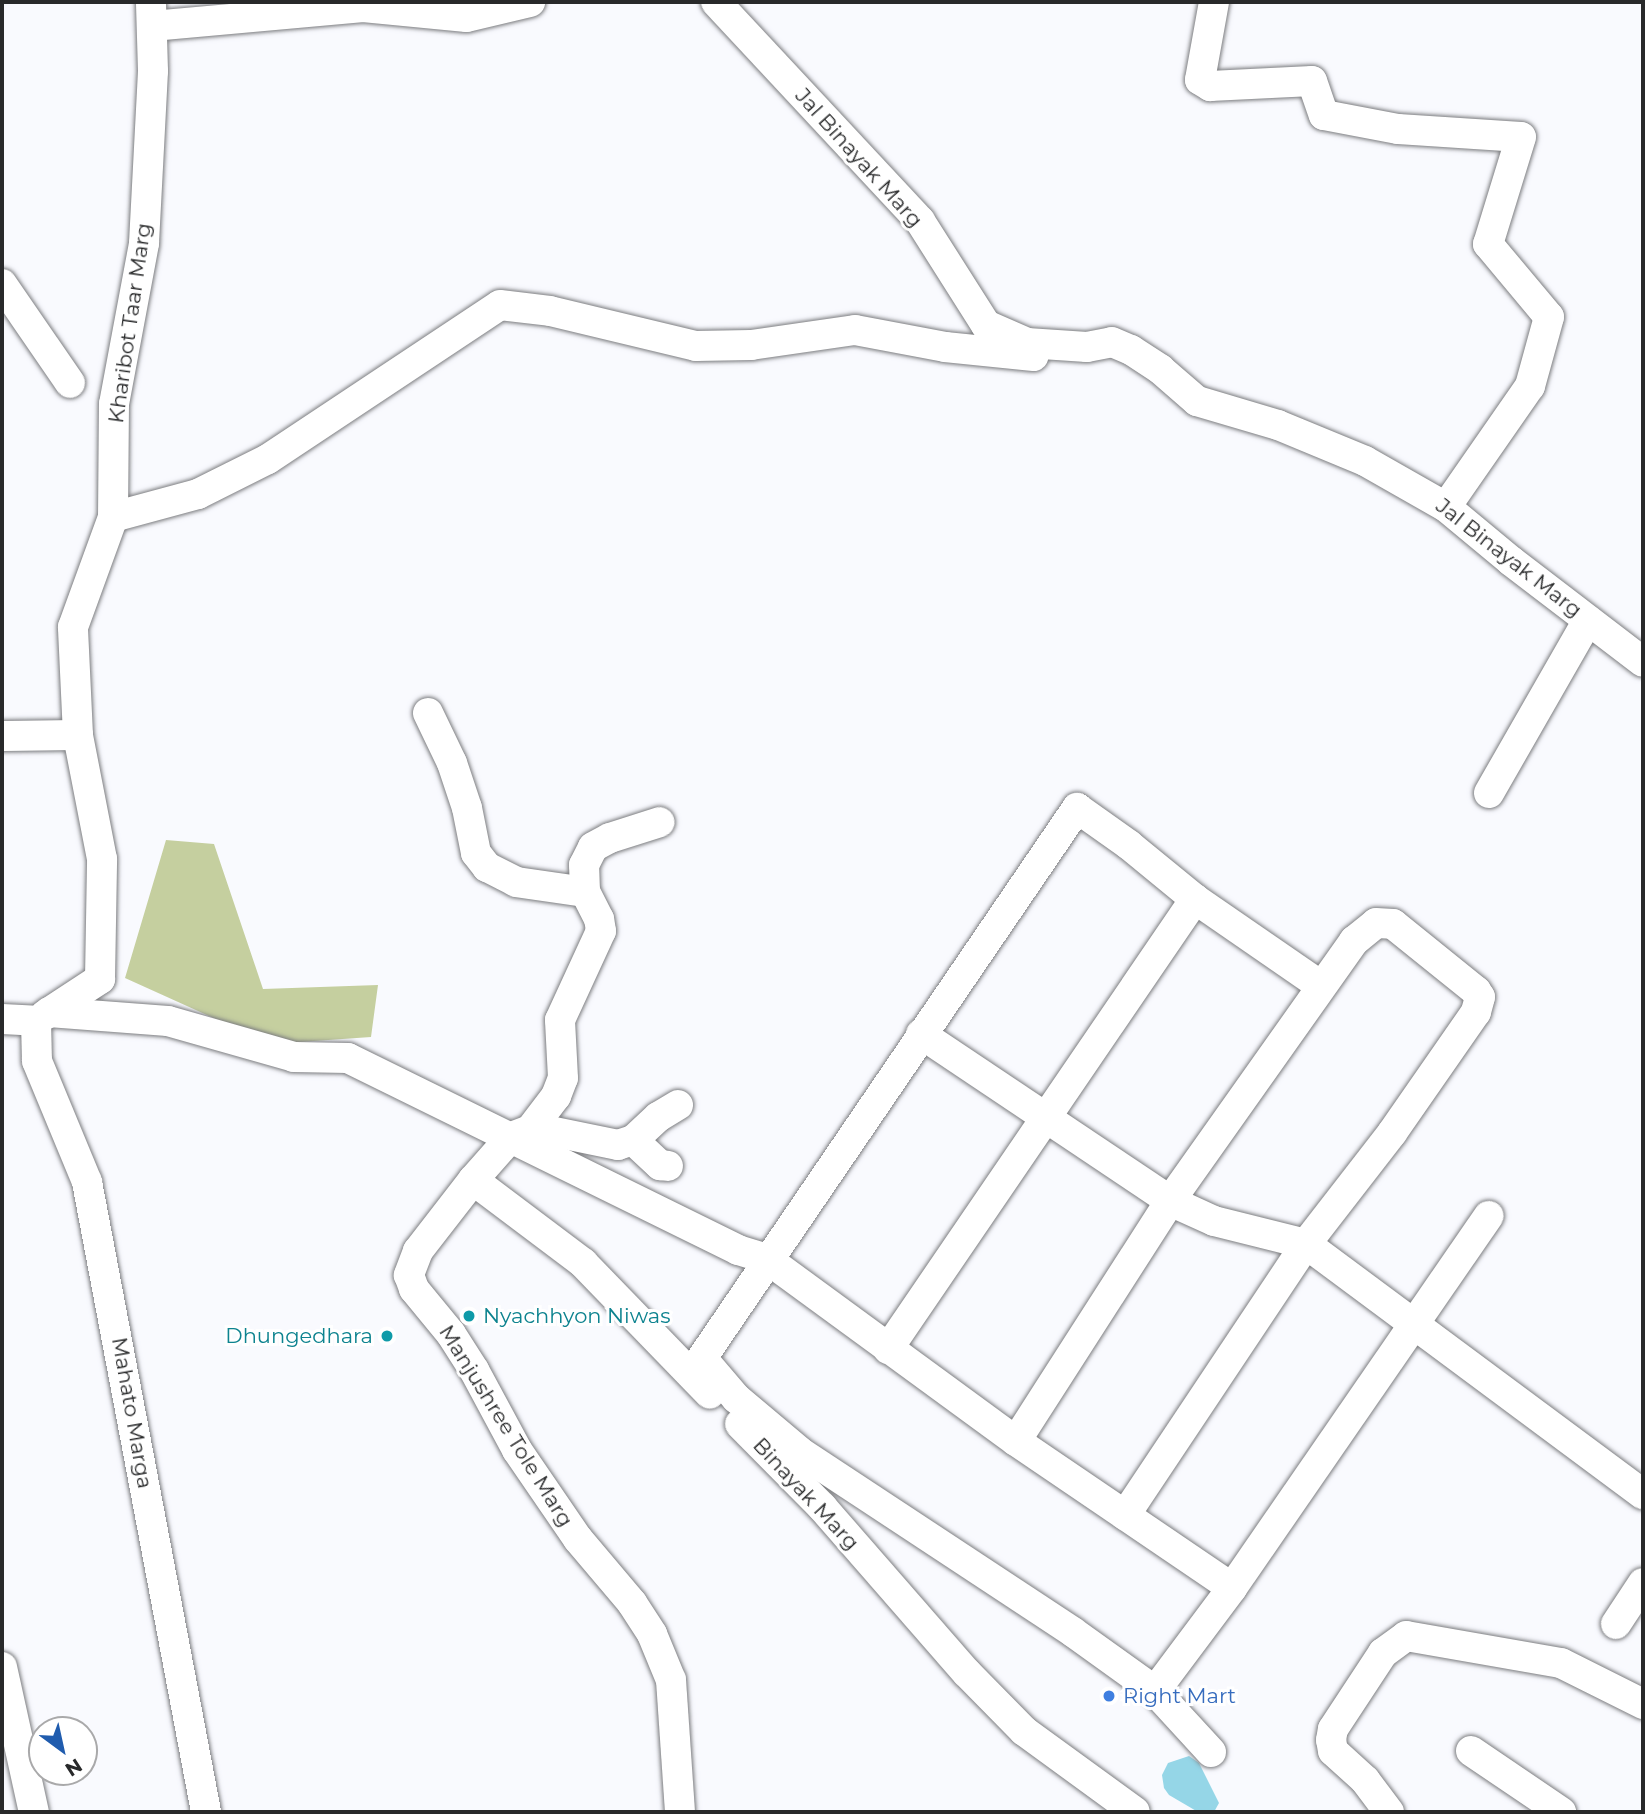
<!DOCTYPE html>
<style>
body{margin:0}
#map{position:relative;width:1645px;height:1814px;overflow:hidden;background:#f9fafe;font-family:Montserrat,sans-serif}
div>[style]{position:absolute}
.green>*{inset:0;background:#c5cf9f}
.water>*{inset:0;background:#95d6e7}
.roads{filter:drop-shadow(0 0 2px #7c7d80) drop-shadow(0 0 2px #7c7d80)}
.minor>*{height:30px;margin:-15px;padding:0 15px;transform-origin:15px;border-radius:15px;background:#fff}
.dots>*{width:19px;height:19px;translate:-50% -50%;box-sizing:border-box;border:4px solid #fff;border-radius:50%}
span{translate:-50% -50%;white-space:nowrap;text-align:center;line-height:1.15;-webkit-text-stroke:6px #fff;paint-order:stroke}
.street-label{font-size:21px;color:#28292a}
.culture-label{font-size:21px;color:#0d838f}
.left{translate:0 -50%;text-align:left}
.right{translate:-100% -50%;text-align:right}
.shop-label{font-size:21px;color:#366cbe}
.frame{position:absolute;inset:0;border:4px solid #28292a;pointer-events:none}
.north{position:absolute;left:28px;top:1716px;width:70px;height:70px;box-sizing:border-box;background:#fff;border:2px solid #a9a9aa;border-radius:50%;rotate:147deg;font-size:19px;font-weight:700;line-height:28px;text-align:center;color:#28292a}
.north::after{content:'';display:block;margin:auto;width:24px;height:32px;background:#205cae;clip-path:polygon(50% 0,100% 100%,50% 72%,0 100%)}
</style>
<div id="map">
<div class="green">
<div style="clip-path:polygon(166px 840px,214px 844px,263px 989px,378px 985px,371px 1037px,271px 1044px,125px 978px)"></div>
</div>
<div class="water">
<div style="clip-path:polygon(1189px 1756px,1199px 1763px,1219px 1803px,1214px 1812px,1198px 1812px,1169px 1795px,1164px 1788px,1162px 1775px,1168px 1763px)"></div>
</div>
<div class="roads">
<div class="minor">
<div style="left:716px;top:2px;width:299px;rotate:47deg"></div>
<div style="left:920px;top:221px;width:123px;rotate:57.6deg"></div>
<div style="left:986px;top:325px;width:45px;rotate:23.7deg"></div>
<div style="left:1027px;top:343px;width:60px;rotate:3.8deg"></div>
<div style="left:1087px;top:347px;width:25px;rotate:-11deg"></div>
<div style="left:1112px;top:342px;width:21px;rotate:23deg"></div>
<div style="left:1131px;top:350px;width:35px;rotate:33deg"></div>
<div style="left:1160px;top:369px;width:49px;rotate:40.9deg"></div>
<div style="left:1197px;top:401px;width:84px;rotate:16.5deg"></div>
<div style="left:1278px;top:425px;width:94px;rotate:22.5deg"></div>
<div style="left:1365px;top:461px;width:93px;rotate:29.6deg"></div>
<div style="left:1446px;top:507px;width:85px;rotate:39.7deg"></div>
<div style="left:1511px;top:561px;width:166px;rotate:37.4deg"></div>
<div style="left:1214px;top:2px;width:79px;rotate:100.2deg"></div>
<div style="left:1200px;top:80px;width:12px;rotate:31deg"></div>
<div style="left:1210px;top:86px;width:102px;rotate:-2.8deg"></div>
<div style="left:1312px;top:81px;width:36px;rotate:71deg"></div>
<div style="left:1324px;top:115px;width:75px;rotate:10.7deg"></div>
<div style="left:1398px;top:129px;width:123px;rotate:3.7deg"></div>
<div style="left:1521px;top:137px;width:112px;rotate:107.1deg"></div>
<div style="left:1488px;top:244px;width:95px;rotate:50.1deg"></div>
<div style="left:1549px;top:317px;width:72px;rotate:105.4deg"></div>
<div style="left:1530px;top:386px;width:147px;rotate:124.8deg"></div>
<div style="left:152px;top:26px;width:212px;rotate:-5.1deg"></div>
<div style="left:363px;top:7px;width:104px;rotate:5.5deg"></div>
<div style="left:467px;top:17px;width:65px;rotate:-13.4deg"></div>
<div style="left:2px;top:284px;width:120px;rotate:55.5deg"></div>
<div style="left:113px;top:517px;width:88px;rotate:-15.1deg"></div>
<div style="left:198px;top:494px;width:78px;rotate:-26.6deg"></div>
<div style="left:268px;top:459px;width:278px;rotate:-33.6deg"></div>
<div style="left:500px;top:305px;width:50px;rotate:6.8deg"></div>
<div style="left:550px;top:311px;width:150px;rotate:13.5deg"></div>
<div style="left:696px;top:346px;width:55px;rotate:-1deg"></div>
<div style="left:751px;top:345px;width:105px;rotate:-8.2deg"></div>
<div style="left:855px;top:330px;width:92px;rotate:10.7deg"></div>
<div style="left:945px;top:347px;width:89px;rotate:5.8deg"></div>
<div style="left:428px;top:713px;width:55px;rotate:64.4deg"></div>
<div style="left:452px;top:763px;width:47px;rotate:71.6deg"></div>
<div style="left:467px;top:808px;width:46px;rotate:78.7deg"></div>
<div style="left:476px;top:853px;width:18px;rotate:52deg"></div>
<div style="left:487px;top:867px;width:33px;rotate:27deg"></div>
<div style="left:516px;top:882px;width:70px;rotate:8.2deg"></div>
<div style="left:2px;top:736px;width:76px;rotate:-0.8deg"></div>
<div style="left:1489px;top:793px;width:199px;rotate:-60.2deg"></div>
<div style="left:49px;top:1012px;width:119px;rotate:4.3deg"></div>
<div style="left:168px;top:1021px;width:131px;rotate:15.9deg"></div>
<div style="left:294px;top:1057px;width:54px;rotate:1.1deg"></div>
<div style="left:348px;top:1058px;width:435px;rotate:26.2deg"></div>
<div style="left:738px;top:1250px;width:30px;rotate:17deg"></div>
<div style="left:767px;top:1259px;width:308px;rotate:36.2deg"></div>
<div style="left:1016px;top:1441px;width:261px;rotate:34.2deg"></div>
<div style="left:45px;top:1015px;width:66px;rotate:-33.2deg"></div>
<div style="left:100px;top:979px;width:120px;rotate:-89deg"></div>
<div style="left:102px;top:859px;width:126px;rotate:-101deg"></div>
<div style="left:78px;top:735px;width:108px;rotate:-92.7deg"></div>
<div style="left:73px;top:627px;width:117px;rotate:-70deg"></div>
<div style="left:113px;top:517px;width:113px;rotate:-89.5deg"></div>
<div style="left:114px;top:404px;width:164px;rotate:-79.4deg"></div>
<div style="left:144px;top:243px;width:172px;rotate:-87deg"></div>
<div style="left:153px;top:71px;width:69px;rotate:-91.7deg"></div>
<div style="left:2px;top:1019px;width:34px;rotate:3deg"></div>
<div style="left:36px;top:1021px;width:40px;rotate:88.6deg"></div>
<div style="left:37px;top:1061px;width:131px;rotate:67.5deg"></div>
<div style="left:87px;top:1182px;width:641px;rotate:79.3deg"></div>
<div style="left:921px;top:1034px;width:300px;rotate:33.8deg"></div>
<div style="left:1170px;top:1201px;width:48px;rotate:24.4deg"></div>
<div style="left:1214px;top:1221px;width:95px;rotate:14deg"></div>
<div style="left:1306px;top:1244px;width:420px;rotate:36.6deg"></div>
<div style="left:678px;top:1105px;width:23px;rotate:149deg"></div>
<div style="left:658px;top:1117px;width:34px;rotate:137deg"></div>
<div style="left:633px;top:1140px;width:16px;rotate:162deg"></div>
<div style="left:618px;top:1145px;width:85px;rotate:-168.4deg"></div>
<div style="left:535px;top:1128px;width:26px;rotate:159deg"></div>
<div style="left:511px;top:1137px;width:57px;rotate:131.5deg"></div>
<div style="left:473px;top:1180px;width:90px;rotate:127.8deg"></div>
<div style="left:418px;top:1251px;width:26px;rotate:111deg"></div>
<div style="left:409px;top:1275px;width:15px;rotate:70deg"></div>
<div style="left:414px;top:1289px;width:58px;rotate:50.6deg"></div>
<div style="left:451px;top:1334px;width:43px;rotate:57.4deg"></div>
<div style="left:474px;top:1370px;width:91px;rotate:61.7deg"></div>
<div style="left:517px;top:1450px;width:108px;rotate:55.6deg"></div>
<div style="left:578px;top:1539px;width:84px;rotate:49.8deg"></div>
<div style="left:632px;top:1603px;width:37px;rotate:57deg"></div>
<div style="left:652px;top:1634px;width:50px;rotate:67.6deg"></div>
<div style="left:671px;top:1680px;width:132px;rotate:86.1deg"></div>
<div style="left:530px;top:1130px;width:43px;rotate:-52.6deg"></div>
<div style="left:556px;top:1096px;width:19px;rotate:-69deg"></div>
<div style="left:563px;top:1078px;width:58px;rotate:-93deg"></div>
<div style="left:560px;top:1020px;width:98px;rotate:-65.3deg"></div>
<div style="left:601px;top:931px;width:12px;rotate:-99deg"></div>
<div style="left:599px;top:919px;width:30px;rotate:-117deg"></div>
<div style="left:585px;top:892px;width:27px;rotate:-92deg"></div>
<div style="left:584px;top:865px;width:20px;rotate:-63deg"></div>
<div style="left:593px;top:847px;width:19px;rotate:-28deg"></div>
<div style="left:610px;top:838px;width:52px;rotate:-17.7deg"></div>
<div style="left:633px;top:1140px;width:37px;rotate:43deg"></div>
<div style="left:660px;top:1165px;width:8px;rotate:7deg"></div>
<div style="left:473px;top:1180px;width:138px;rotate:37deg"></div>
<div style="left:583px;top:1263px;width:182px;rotate:45.9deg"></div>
<div style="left:888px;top:1349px;width:545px;rotate:-55.7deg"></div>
<div style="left:740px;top:1424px;width:117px;rotate:45.3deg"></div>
<div style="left:822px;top:1507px;width:220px;rotate:48.9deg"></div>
<div style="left:967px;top:1673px;width:81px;rotate:45.5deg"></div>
<div style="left:1024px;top:1731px;width:137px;rotate:36.1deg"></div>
<div style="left:1016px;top:1441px;width:285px;rotate:-57.3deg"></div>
<div style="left:1170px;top:1201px;width:319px;rotate:-54.7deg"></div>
<div style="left:1354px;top:941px;width:28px;rotate:-39deg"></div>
<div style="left:1376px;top:923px;width:17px;rotate:3deg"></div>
<div style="left:1393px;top:924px;width:107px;rotate:38.9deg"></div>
<div style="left:1476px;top:991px;width:7px;rotate:56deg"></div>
<div style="left:1480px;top:997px;width:16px;rotate:105deg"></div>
<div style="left:1476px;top:1012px;width:147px;rotate:124.8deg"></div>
<div style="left:1392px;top:1133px;width:140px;rotate:127.8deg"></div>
<div style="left:1306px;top:1244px;width:326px;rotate:123.7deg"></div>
<div style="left:1616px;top:1624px;width:49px;rotate:-56.6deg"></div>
<div style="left:2px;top:1667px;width:148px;rotate:77.6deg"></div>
<div style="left:1155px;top:1691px;width:129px;rotate:-53.2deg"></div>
<div style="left:1232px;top:1588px;width:452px;rotate:-55.4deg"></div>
<div style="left:1471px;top:1751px;width:109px;rotate:34.1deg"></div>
<div style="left:1211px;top:1752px;width:83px;rotate:-132.6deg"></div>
<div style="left:1155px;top:1691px;width:101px;rotate:-144.3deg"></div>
<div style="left:1073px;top:1632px;width:328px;rotate:-146.6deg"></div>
<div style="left:799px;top:1451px;width:82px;rotate:-139.9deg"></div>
<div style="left:736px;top:1398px;width:52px;rotate:-130.4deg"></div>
<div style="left:702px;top:1358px;width:666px;rotate:-55.71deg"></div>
<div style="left:1077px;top:808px;width:64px;rotate:35.4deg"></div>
<div style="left:1129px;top:845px;width:85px;rotate:39.3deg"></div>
<div style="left:1195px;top:899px;width:153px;rotate:34.6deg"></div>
<div style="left:1389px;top:1812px;width:40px;rotate:-127deg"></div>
<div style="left:1365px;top:1780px;width:43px;rotate:-137.8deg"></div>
<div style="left:1333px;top:1751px;width:11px;rotate:-100deg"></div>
<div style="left:1331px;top:1740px;width:11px;rotate:-80deg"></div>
<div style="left:1333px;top:1729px;width:91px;rotate:-56.7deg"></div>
<div style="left:1383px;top:1653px;width:29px;rotate:-36deg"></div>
<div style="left:1406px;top:1636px;width:157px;rotate:9.9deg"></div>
<div style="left:1561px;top:1663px;width:92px;rotate:26.6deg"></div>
</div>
</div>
<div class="dots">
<div style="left:469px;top:1316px;background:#0f9aa8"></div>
<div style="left:387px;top:1336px;background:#0f9aa8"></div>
<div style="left:1109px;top:1696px;background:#3f7fe0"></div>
</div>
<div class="street-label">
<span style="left:859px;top:158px;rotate:48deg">Jal Binayak Marg</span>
<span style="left:130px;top:323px;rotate:-82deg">Kharibot Taar Marg</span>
<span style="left:1509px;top:558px;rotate:38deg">Jal Binayak Marg</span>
<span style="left:132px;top:1413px;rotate:80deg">Mahato Marga</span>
<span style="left:506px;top:1426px;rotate:58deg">Manjushree Tole Marg</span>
<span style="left:806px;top:1494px;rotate:47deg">Binayak Marg</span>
</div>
<div class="culture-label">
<span class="left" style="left:483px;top:1316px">Nyachhyon Niwas</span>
<span class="right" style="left:373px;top:1336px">Dhungedhara</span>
</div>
<div class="shop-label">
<span class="left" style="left:1123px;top:1696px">Right Mart</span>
</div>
<div class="frame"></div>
<div class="north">N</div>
</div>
